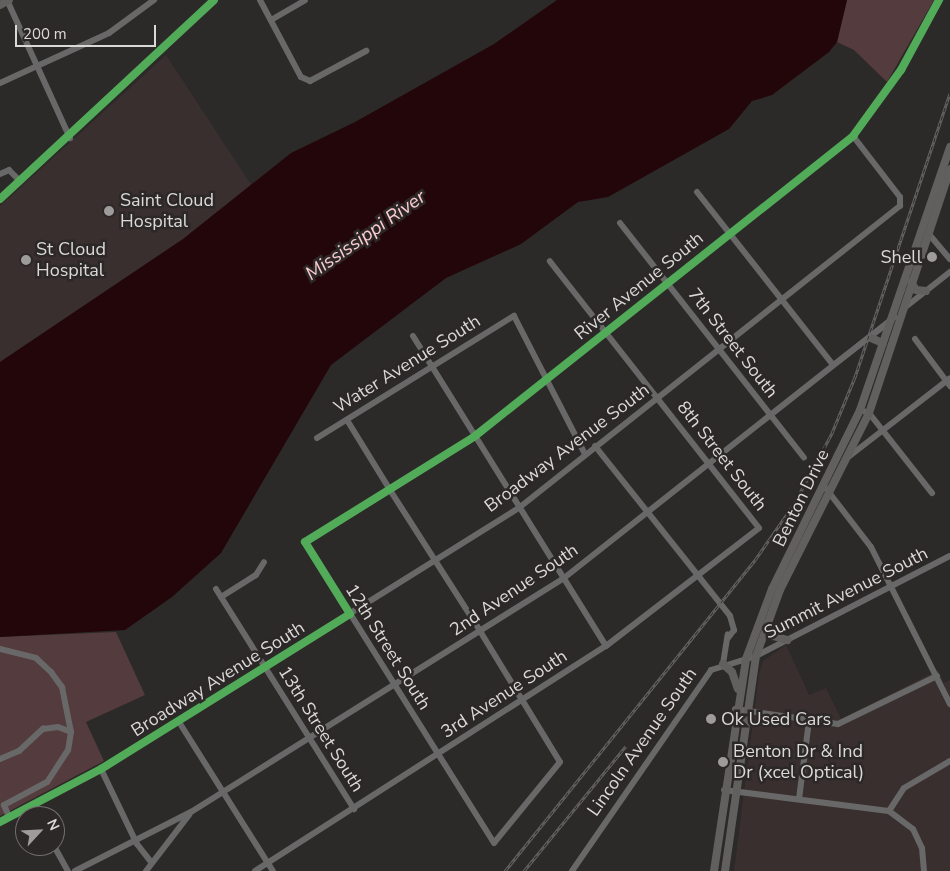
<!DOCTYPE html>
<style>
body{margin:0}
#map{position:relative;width:950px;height:871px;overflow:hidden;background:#2c2929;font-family:"Nunito Sans",sans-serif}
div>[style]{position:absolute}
.built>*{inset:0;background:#3a2f2f}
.green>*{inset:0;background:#543b3d}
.water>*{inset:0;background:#230609}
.minor>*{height:6px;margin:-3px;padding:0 3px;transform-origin:3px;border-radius:3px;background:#696868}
.major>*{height:8px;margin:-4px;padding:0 4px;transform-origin:4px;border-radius:4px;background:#625f5f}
.rail>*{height:3px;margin-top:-1.5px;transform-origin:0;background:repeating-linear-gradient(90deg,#2d2828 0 4px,#666464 0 8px);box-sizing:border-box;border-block:1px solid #666464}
.cycleway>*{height:8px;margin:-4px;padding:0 4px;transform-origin:4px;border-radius:4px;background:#51ab58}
.dots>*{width:14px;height:14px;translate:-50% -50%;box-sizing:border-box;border:2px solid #2d2828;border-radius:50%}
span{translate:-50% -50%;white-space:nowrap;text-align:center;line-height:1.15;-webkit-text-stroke:5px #2d2828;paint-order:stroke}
.poi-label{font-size:18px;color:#dbd8d8}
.left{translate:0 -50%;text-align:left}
.right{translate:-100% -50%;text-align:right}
.street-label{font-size:18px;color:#dbd8d8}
.water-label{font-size:19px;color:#fdcdd0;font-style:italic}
.north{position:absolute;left:15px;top:806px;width:50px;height:50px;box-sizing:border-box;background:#2d2828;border:1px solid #736e6e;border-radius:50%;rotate:65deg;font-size:14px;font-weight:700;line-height:20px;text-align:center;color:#dbd8d8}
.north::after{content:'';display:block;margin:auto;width:18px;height:22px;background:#9e9b9b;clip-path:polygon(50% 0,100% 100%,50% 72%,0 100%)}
.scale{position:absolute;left:15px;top:25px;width:141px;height:22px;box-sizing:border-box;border:2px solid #dbd8d8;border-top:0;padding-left:6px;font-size:15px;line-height:18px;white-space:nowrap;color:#dbd8d8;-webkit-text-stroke:4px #2d2828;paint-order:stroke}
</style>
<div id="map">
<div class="built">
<div style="clip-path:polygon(166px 55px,252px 186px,183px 239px,0 362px,0 206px)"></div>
<div style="clip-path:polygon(786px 645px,809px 695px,826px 688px,841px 719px,938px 670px,944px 683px,950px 680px,950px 871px,734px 871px,759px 674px,763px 661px)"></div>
</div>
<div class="green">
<div style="clip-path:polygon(847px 0,934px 0,887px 82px,854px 50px,837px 42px)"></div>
<div style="clip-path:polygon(116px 632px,145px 695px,86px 722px,104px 761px,0 816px,0 637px)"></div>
</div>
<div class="water">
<div style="clip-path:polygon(557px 0,847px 0,837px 42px,829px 52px,772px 95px,752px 101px,729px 129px,608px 197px,578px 202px,521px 244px,446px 278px,331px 365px,221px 553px,172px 597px,125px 630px,0 637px,0 362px,183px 239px,291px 153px,355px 122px,494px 44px)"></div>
</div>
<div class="minor">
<div style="left:7px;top:0;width:152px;rotate:65.5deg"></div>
<div style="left:260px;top:0;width:87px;rotate:62deg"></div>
<div style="left:301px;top:77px;width:10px;rotate:24deg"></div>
<div style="left:310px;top:81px;width:64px;rotate:-28.2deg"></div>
<div style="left:271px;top:20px;width:39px;rotate:-30deg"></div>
<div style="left:0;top:83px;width:120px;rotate:-24.6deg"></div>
<div style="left:109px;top:33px;width:56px;rotate:-36.3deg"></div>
<div style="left:0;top:174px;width:10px;rotate:-24deg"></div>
<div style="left:9px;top:170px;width:16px;rotate:45deg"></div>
<div style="left:697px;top:192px;width:220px;rotate:51.8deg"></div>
<div style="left:0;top:199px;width:292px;rotate:-42.9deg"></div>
<div style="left:620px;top:223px;width:298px;rotate:51.9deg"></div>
<div style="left:928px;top:233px;width:34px;rotate:50deg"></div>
<div style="left:903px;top:309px;width:60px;rotate:-38.2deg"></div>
<div style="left:413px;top:336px;width:365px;rotate:58.1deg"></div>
<div style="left:915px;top:339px;width:59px;rotate:53.3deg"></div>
<div style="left:836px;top:363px;width:67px;rotate:-37.7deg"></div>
<div style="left:860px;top:410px;width:9px;rotate:18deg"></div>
<div style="left:869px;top:413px;width:102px;rotate:51.8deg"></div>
<div style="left:347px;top:420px;width:82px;rotate:58.4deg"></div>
<div style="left:390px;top:490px;width:167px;rotate:57.4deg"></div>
<div style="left:480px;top:631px;width:153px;rotate:58.6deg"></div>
<div style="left:560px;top:762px;width:104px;rotate:129.2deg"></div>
<div style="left:494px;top:843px;width:355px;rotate:-122.1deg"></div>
<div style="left:305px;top:542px;width:100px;rotate:-31.5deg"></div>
<div style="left:390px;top:490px;width:101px;rotate:-32.4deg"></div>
<div style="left:475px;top:436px;width:483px;rotate:-38.4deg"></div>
<div style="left:853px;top:136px;width:82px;rotate:-54deg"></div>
<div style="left:901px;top:70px;width:80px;rotate:-61.5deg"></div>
<div style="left:317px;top:438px;width:232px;rotate:-31.8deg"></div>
<div style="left:514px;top:316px;width:155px;rotate:62.8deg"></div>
<div style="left:595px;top:446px;width:217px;rotate:51.5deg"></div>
<div style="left:730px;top:616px;width:15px;rotate:74deg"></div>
<div style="left:734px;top:630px;width:10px;rotate:127deg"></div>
<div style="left:847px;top:458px;width:130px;rotate:-37.8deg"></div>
<div style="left:824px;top:486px;width:77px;rotate:52.4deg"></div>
<div style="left:871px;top:547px;width:176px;rotate:63.3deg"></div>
<div style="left:216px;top:589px;width:260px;rotate:57.9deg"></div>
<div style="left:221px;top:597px;width:41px;rotate:-32.2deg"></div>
<div style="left:256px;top:575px;width:15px;rotate:-58deg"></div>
<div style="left:0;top:649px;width:37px;rotate:14deg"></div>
<div style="left:36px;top:658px;width:21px;rotate:43deg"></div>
<div style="left:51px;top:672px;width:19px;rotate:54deg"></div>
<div style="left:62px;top:687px;width:46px;rotate:78.7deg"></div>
<div style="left:71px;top:732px;width:18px;rotate:99deg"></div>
<div style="left:68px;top:750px;width:38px;rotate:123deg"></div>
<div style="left:47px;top:782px;width:49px;rotate:151.9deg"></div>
<div style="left:4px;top:805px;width:13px;rotate:67deg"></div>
<div style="left:723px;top:664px;width:30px;rotate:-81deg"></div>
<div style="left:735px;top:709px;width:104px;rotate:8.3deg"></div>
<div style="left:838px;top:724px;width:110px;rotate:-25.9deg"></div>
<div style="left:179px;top:722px;width:176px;rotate:57.8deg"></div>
<div style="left:0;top:759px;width:21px;rotate:-23deg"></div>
<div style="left:19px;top:751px;width:33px;rotate:-43deg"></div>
<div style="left:43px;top:729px;width:15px;rotate:-8deg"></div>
<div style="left:58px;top:727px;width:14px;rotate:21deg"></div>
<div style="left:101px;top:769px;width:83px;rotate:64.4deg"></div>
<div style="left:137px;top:844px;width:23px;rotate:52deg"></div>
<div style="left:724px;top:790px;width:166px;rotate:7.3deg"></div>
<div style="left:889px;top:811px;width:30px;rotate:37deg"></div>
<div style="left:913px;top:829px;width:21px;rotate:65deg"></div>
<div style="left:922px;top:848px;width:23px;rotate:85deg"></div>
<div style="left:799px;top:799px;width:79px;rotate:-82.7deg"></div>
<div style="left:33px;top:804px;width:13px;rotate:67deg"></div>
<div style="left:889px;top:811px;width:27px;rotate:-57deg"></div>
<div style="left:904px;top:788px;width:53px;rotate:-30.4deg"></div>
<div style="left:0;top:822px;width:114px;rotate:-27.7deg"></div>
<div style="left:101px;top:769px;width:494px;rotate:-32deg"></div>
<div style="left:520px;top:507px;width:485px;rotate:-38.4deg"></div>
<div style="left:900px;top:206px;width:9px;rotate:-90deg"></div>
<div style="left:900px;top:197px;width:77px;rotate:-127.6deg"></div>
<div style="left:54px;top:846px;width:29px;rotate:61deg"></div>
<div style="left:75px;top:871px;width:130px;rotate:-27deg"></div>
<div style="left:191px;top:812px;width:440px;rotate:-32.1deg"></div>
<div style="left:564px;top:578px;width:421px;rotate:-38.3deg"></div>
<div style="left:146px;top:871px;width:71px;rotate:-52.5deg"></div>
<div style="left:255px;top:871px;width:417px;rotate:-32.7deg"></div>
<div style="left:606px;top:646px;width:193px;rotate:-37.6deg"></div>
<div style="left:759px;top:528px;width:339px;rotate:-128.1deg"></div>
<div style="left:572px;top:871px;width:244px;rotate:-55.3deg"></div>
<div style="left:711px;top:670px;width:47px;rotate:-17.3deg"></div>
<div style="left:756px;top:656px;width:218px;rotate:-27.3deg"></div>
</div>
<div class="major">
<div style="left:0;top:5px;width:10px;rotate:-29deg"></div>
<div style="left:911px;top:282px;width:9px;rotate:58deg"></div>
<div style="left:916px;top:290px;width:10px;rotate:6deg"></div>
<div style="left:871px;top:338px;width:13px;rotate:23deg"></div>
<div style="left:768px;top:623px;width:14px;rotate:69deg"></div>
<div style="left:773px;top:636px;width:15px;rotate:16deg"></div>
<div style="left:723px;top:664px;width:12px;rotate:42deg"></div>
<div style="left:732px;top:672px;width:18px;rotate:71deg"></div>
<div style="left:714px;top:871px;width:214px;rotate:-81.4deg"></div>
<div style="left:746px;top:659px;width:75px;rotate:-69.6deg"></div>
<div style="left:772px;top:589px;width:199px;rotate:-63.8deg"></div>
<div style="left:860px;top:410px;width:278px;rotate:-71.1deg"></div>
<div style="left:725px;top:871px;width:217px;rotate:-81.8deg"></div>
<div style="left:756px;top:656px;width:70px;rotate:-70deg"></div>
<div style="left:780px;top:590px;width:198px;rotate:-63.3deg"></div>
<div style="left:869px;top:413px;width:257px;rotate:-71.6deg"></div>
</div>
<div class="rail">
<div style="left:505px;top:871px;width:399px;rotate:-51.2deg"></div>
<div style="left:755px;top:560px;width:68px;rotate:-55.1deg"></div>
<div style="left:794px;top:504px;width:81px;rotate:-61.8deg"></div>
<div style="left:832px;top:433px;width:61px;rotate:-67.7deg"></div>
<div style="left:855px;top:377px;width:299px;rotate:-71.5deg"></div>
<div style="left:524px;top:871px;width:161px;rotate:-50.8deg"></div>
</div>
<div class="cycleway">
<div style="left:0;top:199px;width:292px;rotate:-42.9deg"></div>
<div style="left:0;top:822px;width:114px;rotate:-27.7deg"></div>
<div style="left:101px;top:769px;width:293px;rotate:-31.9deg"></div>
<div style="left:350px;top:614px;width:85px;rotate:-122deg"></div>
<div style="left:305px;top:542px;width:200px;rotate:-31.9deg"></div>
<div style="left:475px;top:436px;width:483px;rotate:-38.4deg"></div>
<div style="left:853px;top:136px;width:82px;rotate:-54deg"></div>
<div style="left:901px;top:70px;width:80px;rotate:-61.5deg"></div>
</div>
<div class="dots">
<div style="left:109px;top:211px;background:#9e9b9b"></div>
<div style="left:932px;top:257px;background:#9e9b9b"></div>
<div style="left:26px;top:260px;background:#9e9b9b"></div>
<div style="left:711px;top:719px;background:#9e9b9b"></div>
<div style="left:723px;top:762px;background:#9e9b9b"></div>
</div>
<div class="poi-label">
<span class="left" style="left:120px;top:211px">Saint Cloud<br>Hospital</span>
<span class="left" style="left:36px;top:260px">St Cloud<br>Hospital</span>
<span class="right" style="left:922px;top:257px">Shell</span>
<span class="left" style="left:721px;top:719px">Ok Used Cars</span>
<span class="left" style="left:733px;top:762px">Benton Dr &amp; Ind<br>Dr (xcel Optical)</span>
</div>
<div class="street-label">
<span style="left:639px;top:286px;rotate:-39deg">River Avenue South</span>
<span style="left:733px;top:343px;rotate:52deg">7th Street South</span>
<span style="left:407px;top:364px;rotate:-32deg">Water Avenue South</span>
<span style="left:567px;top:448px;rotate:-37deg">Broadway Avenue South</span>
<span style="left:722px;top:456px;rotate:52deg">8th Street South</span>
<span style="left:801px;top:498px;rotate:-64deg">Benton Drive</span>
<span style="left:514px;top:590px;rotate:-34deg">2nd Avenue South</span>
<span style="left:846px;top:593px;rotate:-27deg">Summit Avenue South</span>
<span style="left:388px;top:647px;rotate:58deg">12th Street South</span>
<span style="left:218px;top:679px;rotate:-32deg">Broadway Avenue South</span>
<span style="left:504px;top:694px;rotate:-33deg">3rd Avenue South</span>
<span style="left:321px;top:729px;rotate:58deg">13th Street South</span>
<span style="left:642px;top:742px;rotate:-55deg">Lincoln Avenue South</span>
</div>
<div class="water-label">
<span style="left:366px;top:236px;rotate:-35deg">Mississippi River</span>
</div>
<div class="north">N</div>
<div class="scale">200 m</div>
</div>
